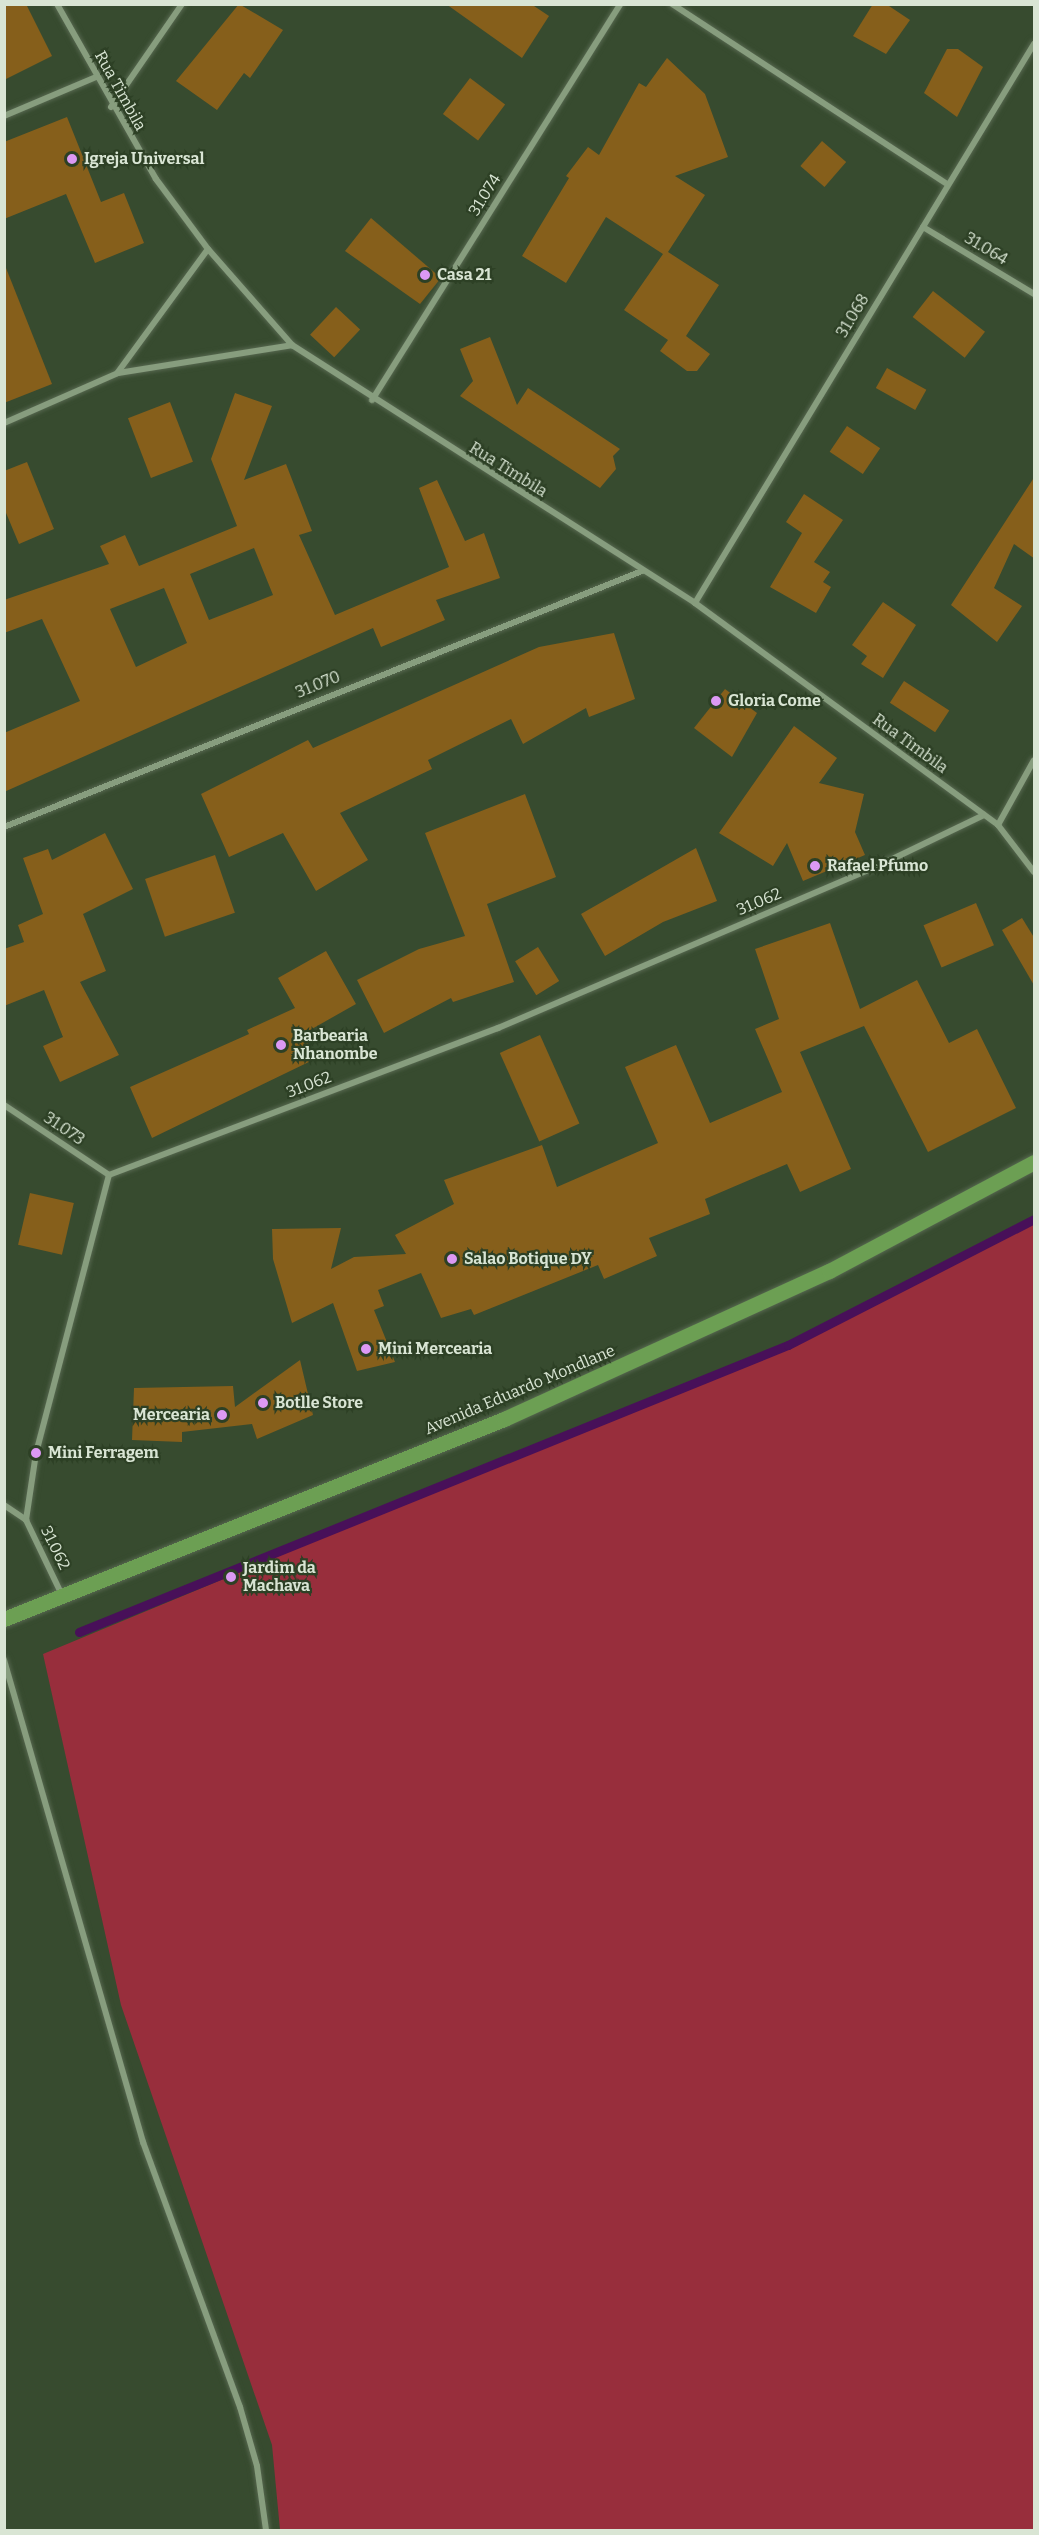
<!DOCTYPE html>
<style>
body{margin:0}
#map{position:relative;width:1039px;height:2535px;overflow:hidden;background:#374b2f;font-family:Bitter,serif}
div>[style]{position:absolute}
.green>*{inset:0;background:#982e3c}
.stream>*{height:9px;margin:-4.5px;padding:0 4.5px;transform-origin:4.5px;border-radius:4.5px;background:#481059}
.building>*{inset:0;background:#865f1b;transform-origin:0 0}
.roads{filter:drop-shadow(0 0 2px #56674f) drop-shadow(0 0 2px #56674f)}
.street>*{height:6px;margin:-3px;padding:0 3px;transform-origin:3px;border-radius:3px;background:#879d7e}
.primary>*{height:15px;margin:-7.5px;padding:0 7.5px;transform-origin:7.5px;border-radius:7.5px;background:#6c9f53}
.dots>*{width:16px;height:16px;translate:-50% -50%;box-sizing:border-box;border:3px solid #2d4025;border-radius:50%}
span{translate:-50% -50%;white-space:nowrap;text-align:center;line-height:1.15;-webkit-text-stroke:4.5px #2d4025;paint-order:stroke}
.street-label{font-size:16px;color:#d9e5d4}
.poi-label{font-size:16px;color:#d9e5d4;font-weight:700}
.left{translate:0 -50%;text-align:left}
.right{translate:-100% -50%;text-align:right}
.frame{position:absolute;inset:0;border:6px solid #d9e5d4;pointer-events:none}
</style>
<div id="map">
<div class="green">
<div style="clip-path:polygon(1034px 1218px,1034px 2530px,280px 2530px,272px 2445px,121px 2005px,43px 1654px,782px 1347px)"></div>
</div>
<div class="stream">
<div style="left:79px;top:1632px;width:765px;rotate:-22.04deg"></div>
<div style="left:788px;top:1345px;width:276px;rotate:-27.1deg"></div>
</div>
<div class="building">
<div style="clip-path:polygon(4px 4px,26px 4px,52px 56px,4px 80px)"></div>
<div style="clip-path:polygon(239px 4px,283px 30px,250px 78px,244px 73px,217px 110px,176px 81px)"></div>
<div style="clip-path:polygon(446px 4px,531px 4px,549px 16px,522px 58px)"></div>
<div style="clip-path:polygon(873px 4px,886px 4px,910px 20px,886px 54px,853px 36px)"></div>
<div style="clip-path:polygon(947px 49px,958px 49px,983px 67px,957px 117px,924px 93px)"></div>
<div style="clip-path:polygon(667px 58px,705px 94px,728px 157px,675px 176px,705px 195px,668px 252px,719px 285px,686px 336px,710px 354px,697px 371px,687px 371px,660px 351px,668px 340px,624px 310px,663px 254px,606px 217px,566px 283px,522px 256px,569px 178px,566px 176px,588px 147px,599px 155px,639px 83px,646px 87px)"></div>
<div style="left:470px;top:78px;width:44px;height:45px;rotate:37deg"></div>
<div style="clip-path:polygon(67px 117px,101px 202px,124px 193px,144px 243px,95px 263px,66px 194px,4px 219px,4px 142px)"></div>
<div style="left:822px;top:141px;width:32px;height:33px;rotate:41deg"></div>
<div style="clip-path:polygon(371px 218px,441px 278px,420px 304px,345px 251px)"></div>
<div style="clip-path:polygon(6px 268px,52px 384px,4px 403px,4px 269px)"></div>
<div style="left:933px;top:291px;width:66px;height:33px;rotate:38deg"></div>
<div style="left:336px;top:307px;width:33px;height:38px;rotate:43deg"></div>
<div style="clip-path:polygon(490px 337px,517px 405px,528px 388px,620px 449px,613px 456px,616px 469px,600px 488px,460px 396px,473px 381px,460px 349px)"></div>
<div style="left:887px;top:368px;width:45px;height:23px;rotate:29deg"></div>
<div style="clip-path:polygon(evenodd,235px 393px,272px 406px,244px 480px,286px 464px,312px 531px,299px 535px,335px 615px,449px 567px,419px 488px,437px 480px,465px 541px,484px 533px,500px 578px,436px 600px,445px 620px,381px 647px,373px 628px,4px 792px,4px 733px,80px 701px,42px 619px,4px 633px,4px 600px,109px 564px,100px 546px,125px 535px,139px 566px,237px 526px,211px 459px,235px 393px,254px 548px,273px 595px,209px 620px,190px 574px,254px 548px,235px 393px,164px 588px,187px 643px,136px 667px,110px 609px,164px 588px)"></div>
<div style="left:170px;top:402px;width:64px;height:45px;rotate:69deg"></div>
<div style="left:847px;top:426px;width:40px;height:31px;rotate:34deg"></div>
<div style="clip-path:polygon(27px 462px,54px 529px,19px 544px,4px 508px,4px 471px)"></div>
<div style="clip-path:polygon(1035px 476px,1035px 559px,1014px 544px,994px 588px,1022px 606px,997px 642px,951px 605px)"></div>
<div style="clip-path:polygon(804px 494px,843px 520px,814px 562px,830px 572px,823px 582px,831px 587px,816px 613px,770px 587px,802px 533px,786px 522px)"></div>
<div style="clip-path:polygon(883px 602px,916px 625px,883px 678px,861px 664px,867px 656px,852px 645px)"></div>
<div style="clip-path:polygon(614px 633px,635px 699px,589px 717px,586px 708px,523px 744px,511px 719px,428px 760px,432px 769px,340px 813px,368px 860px,316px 891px,283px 833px,229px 857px,201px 794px,308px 740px,313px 748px,539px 647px)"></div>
<div style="left:904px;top:681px;width:54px;height:26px;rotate:33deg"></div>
<div style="clip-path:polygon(725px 689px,757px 713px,732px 757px,694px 728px)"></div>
<div style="clip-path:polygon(794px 726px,837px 758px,819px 783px,864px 794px,855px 832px,865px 855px,803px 881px,787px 843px,773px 866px,719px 833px)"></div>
<div style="clip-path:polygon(525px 794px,556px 877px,487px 904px,514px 982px,453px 1002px,451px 998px,384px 1033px,357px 980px,419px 949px,465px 936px,425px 833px)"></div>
<div style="clip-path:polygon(105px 833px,133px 889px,83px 914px,106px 971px,80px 982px,119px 1055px,60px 1082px,43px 1046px,63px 1037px,44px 990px,4px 1006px,4px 949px,24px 942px,18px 925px,43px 914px,23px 858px,48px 849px,52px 860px)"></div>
<div style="clip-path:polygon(696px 848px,717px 901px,663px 922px,605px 956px,581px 914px)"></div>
<div style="left:215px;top:855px;width:61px;height:74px;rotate:71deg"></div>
<div style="left:976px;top:903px;width:46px;height:57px;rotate:67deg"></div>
<div style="clip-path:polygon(1022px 918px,1035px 939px,1035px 987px,1002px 930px)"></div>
<div style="clip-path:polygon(830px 923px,860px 1009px,917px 980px,949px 1043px,977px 1029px,1016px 1108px,928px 1152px,864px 1026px,800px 1052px,851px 1169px,800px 1192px,787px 1164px,705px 1199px,710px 1214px,649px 1238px,657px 1256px,604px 1279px,598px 1265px,474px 1315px,471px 1309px,441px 1318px,421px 1273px,378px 1290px,384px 1306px,374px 1310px,395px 1362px,357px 1371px,333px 1303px,292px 1323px,273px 1259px,272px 1229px,341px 1228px,331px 1269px,354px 1257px,406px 1254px,395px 1235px,454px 1204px,444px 1180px,542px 1145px,557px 1187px,658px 1143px,625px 1067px,676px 1045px,710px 1123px,782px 1092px,755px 1029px,779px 1019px,755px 949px)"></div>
<div style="left:538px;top:947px;width:40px;height:27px;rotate:58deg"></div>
<div style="clip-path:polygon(326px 951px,356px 1004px,303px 1034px,315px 1059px,152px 1138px,130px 1087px,249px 1034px,247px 1030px,295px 1008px,278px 978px)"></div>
<div style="left:540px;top:1035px;width:97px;height:44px;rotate:66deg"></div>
<div style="left:30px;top:1193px;width:45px;height:53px;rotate:13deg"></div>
<div style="clip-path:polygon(300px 1360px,313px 1415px,257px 1439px,252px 1424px,182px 1432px,182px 1442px,132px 1440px,134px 1388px,233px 1386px,235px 1407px)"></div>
</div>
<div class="roads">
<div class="street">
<div style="left:57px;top:4px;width:201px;rotate:60.5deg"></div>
<div style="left:156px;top:179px;width:87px;rotate:53.4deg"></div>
<div style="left:208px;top:249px;width:128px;rotate:48.8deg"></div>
<div style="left:292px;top:345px;width:479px;rotate:32.6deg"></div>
<div style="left:695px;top:603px;width:376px;rotate:36.2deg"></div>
<div style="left:998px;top:825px;width:59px;rotate:52.5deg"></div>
<div style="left:672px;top:4px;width:327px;rotate:33.2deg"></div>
<div style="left:111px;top:107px;width:125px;rotate:-55.4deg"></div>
<div style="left:4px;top:116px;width:100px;rotate:-23deg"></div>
<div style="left:923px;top:227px;width:130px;rotate:31.1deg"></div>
<div style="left:118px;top:372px;width:152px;rotate:-53.8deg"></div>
<div style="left:372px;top:400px;width:467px;rotate:-57.9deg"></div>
<div style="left:4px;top:423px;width:124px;rotate:-23.7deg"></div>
<div style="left:118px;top:373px;width:176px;rotate:-9.1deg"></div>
<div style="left:695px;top:603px;width:654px;rotate:-58.77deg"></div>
<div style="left:998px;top:825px;width:74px;rotate:-61deg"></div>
<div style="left:4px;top:827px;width:687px;rotate:-21.86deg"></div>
<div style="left:4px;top:1105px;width:126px;rotate:33.7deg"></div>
<div style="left:4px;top:1505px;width:27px;rotate:34deg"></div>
<div style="left:61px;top:1593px;width:81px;rotate:-115.6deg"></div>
<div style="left:26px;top:1520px;width:68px;rotate:-81.5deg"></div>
<div style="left:36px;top:1453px;width:287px;rotate:-75.3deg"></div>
<div style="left:109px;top:1175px;width:416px;rotate:-20.7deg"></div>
<div style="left:498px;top:1028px;width:418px;rotate:-23.1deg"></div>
<div style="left:882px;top:864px;width:113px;rotate:-25.7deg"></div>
<div style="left:4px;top:1660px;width:502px;rotate:73.91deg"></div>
<div style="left:143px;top:2142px;width:282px;rotate:69.9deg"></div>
<div style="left:240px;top:2407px;width:61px;rotate:73.9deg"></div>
<div style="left:257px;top:2466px;width:65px;rotate:82deg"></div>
</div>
<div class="primary">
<div style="left:4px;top:1619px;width:539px;rotate:-21.8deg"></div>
<div style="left:504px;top:1419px;width:357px;rotate:-24.5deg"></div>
<div style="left:829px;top:1271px;width:232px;rotate:-28deg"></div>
</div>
</div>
<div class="dots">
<div style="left:72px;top:159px;background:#dc99f4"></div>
<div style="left:425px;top:275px;background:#dc99f4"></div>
<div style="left:716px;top:701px;background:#dc99f4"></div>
<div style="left:815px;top:866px;background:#dc99f4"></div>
<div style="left:281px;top:1045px;background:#dc99f4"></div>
<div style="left:452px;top:1259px;background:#dc99f4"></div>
<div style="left:366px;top:1349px;background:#dc99f4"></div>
<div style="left:263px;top:1403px;background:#dc99f4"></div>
<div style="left:222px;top:1415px;background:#dc99f4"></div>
<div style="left:36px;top:1453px;background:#dc99f4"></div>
<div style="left:231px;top:1577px;background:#dc99f4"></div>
</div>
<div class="street-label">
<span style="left:120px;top:91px;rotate:61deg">Rua Timbila</span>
<span style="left:485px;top:195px;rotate:-58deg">31.074</span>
<span style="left:986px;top:249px;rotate:31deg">31.064</span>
<span style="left:853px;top:316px;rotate:-59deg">31.068</span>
<span style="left:508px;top:470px;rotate:32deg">Rua Timbila</span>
<span style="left:318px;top:685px;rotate:-22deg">31.070</span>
<span style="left:910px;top:744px;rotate:36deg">Rua Timbila</span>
<span style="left:759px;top:902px;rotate:-23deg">31.062</span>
<span style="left:309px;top:1085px;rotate:-21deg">31.062</span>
<span style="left:64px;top:1129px;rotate:34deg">31.073</span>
<span style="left:520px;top:1390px;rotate:-23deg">Avenida Eduardo Mondlane</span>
<span style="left:55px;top:1548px;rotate:64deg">31.062</span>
</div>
<div class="poi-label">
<span class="left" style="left:84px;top:159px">Igreja Universal</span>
<span class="left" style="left:437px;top:275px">Casa 21</span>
<span class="left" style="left:728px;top:701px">Gloria Come</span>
<span class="left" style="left:827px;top:866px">Rafael Pfumo</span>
<span class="left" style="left:293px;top:1045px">Barbearia<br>Nhanombe</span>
<span class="left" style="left:464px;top:1259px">Salao Botique DY</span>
<span class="left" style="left:378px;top:1349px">Mini Mercearia</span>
<span class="left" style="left:275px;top:1403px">Botlle Store</span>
<span class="right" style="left:210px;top:1415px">Mercearia</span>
<span class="left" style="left:48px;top:1453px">Mini Ferragem</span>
<span class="left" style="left:243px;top:1577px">Jardim da<br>Machava</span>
</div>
<div class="frame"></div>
</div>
